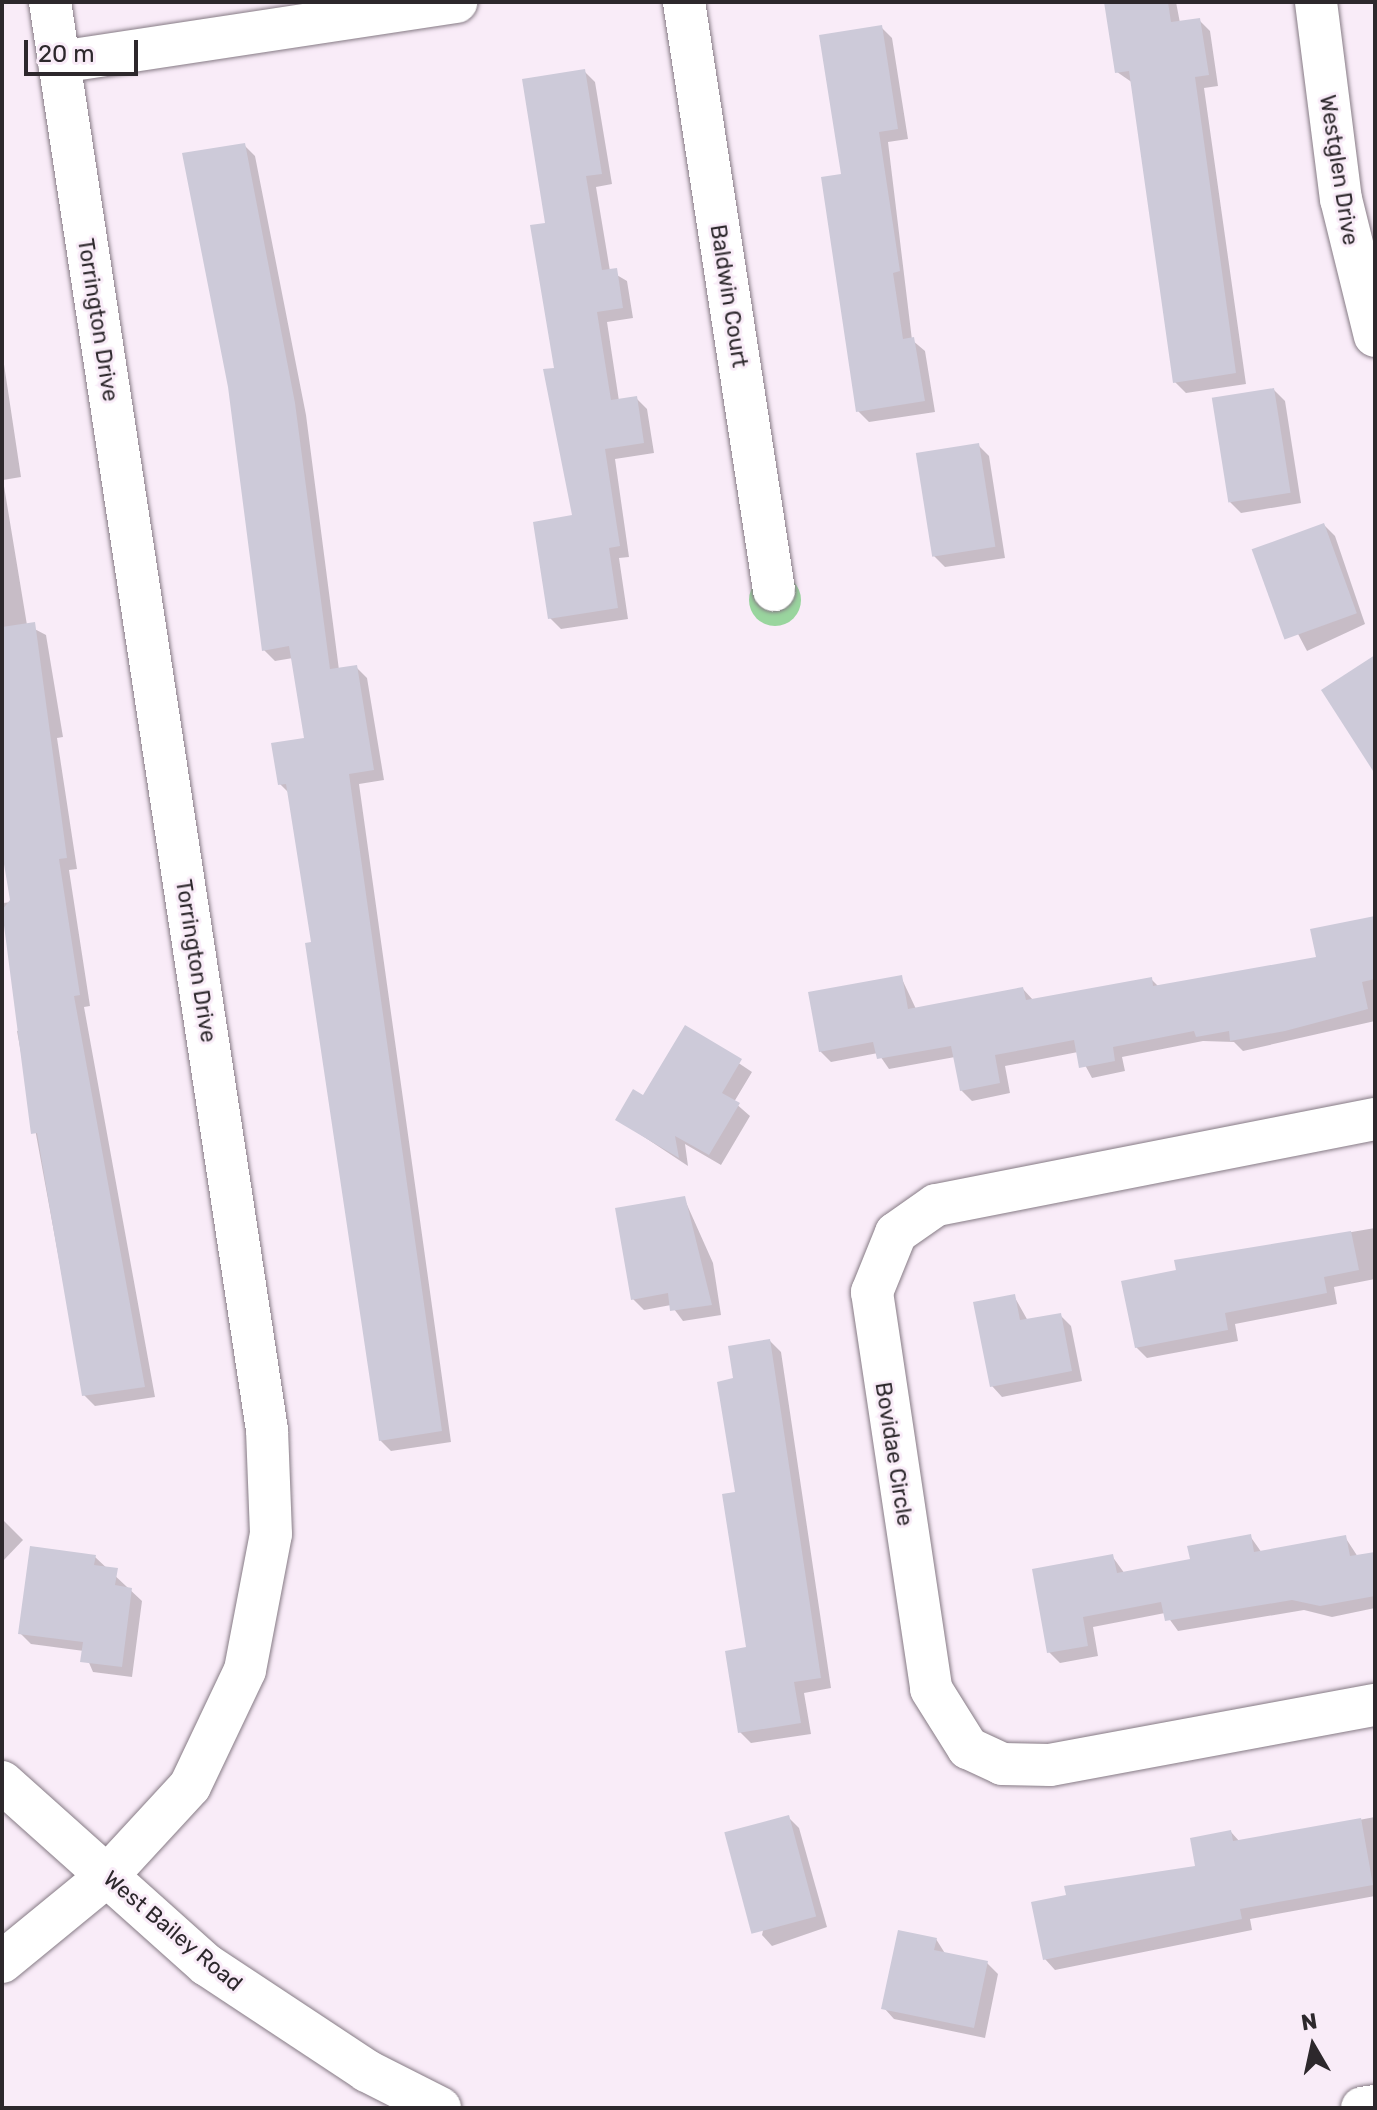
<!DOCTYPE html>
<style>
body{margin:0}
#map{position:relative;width:1377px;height:2110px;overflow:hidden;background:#f9ecf8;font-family:Rubik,sans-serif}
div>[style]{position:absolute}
.green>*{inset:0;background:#99d59e}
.round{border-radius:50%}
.shadow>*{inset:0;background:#0003}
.building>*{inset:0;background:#cdcad9;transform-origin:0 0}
.roads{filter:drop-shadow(0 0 2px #867b85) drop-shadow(0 0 2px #867b85)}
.minor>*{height:42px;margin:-21px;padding:0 21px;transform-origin:21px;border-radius:21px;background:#fff}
span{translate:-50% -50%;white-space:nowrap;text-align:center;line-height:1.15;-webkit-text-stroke:6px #f9ecf8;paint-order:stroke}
.street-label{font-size:22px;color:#2d282c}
.frame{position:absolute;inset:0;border:4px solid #2d282c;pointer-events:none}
.north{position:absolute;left:1273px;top:2006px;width:80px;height:80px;-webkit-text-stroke:6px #f9ecf8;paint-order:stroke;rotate:351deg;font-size:22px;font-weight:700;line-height:32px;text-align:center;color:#2d282c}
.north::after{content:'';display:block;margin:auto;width:28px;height:36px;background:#2d282c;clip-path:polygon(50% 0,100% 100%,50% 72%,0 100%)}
.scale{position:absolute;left:24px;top:40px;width:114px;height:36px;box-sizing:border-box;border:4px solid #2d282c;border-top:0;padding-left:10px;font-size:24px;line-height:28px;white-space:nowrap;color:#2d282c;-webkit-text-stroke:6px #f9ecf8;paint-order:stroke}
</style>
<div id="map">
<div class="green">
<div class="round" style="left:749px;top:574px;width:52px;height:52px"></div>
</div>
<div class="shadow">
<div style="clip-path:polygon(1106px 2px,1176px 2px,1180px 23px,1199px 20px,1210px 31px,1218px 86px,1204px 88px,1246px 384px,1186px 393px,1175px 382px,1133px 83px,1117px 72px)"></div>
<div style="clip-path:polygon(881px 27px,892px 38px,908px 139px,888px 142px,912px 340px,925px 351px,935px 412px,869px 422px,858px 411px,843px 175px)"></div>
<div style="clip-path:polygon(584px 71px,595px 82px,612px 184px,596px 187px,610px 271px,627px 281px,633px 318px,607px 322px,619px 401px,636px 398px,647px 409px,654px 453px,615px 459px,629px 557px,619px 558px,628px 619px,561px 629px,550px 618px,575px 517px,547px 225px)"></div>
<div style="clip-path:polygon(244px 145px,255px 156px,306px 415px,339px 670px,356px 667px,367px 678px,384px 780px,359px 784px,451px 1442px,391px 1451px,380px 1440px,313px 944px,290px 794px,280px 784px,306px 739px,293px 658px,275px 661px,264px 650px)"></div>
<div style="clip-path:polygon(2px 351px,21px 477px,3px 480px,27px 625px,46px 635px,63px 737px,57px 738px,77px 869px,69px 870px,90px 1006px,84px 1007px,155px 1397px,95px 1406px,84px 1395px,17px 1031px,23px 1030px,3px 903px,12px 902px,2px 839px)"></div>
<div style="clip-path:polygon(1274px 390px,1285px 401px,1301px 503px,1241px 513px,1230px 502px)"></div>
<div style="clip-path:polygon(978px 445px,989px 456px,1005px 558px,945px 567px,934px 556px)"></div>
<div style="clip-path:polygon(1324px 525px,1335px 536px,1365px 624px,1307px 651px,1257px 556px)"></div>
<div style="clip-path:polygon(1375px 918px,1375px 1021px,1243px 1051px,1234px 1042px,1203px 1041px,1122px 1057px,1125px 1071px,1092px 1078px,1078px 1052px,1005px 1066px,1010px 1093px,972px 1101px,961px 1090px,955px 1057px,889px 1069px,878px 1053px,831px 1062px,820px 1051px,901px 977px,916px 1009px,1023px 989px,1034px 1001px,1151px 979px,1159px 987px,1318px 958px)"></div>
<div style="clip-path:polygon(686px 1028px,752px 1072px,734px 1102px,750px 1116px,721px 1165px,685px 1144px,688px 1166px,617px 1119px,644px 1098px)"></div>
<div style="clip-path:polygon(684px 1198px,713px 1263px,721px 1315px,683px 1321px,671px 1305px,644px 1310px,633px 1299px)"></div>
<div style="clip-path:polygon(1375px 1228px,1375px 1279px,1334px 1287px,1337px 1304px,1235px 1324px,1238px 1341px,1147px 1358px,1136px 1347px,1178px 1272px,1176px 1262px)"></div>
<div style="clip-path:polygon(1014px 1296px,1028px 1321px,1060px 1315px,1071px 1326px,1082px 1381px,1002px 1397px,992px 1386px)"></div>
<div style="clip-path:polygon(770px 1341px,781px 1352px,831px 1688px,804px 1693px,811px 1734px,751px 1743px,740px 1732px,748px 1649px,736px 1380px)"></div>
<div style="clip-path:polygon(2px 1519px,23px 1540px,2px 1562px)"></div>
<div style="clip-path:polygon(1250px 1536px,1262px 1553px,1345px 1537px,1358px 1557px,1375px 1554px,1375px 1608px,1332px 1617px,1304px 1610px,1178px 1631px,1165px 1613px,1093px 1627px,1098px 1656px,1060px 1663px,1049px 1652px,1112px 1556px,1125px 1574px,1192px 1560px)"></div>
<div style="clip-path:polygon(95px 1557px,142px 1601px,132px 1677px,93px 1672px,84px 1651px,31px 1644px,20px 1633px)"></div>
<div style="clip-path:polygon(788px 1817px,799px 1828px,827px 1927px,772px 1946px,762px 1935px)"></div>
<div style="clip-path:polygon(1375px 1817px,1375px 1896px,1250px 1919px,1252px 1930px,1055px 1970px,1045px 1959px,1197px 1868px,1231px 1832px,1240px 1842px)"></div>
<div style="clip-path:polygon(936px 1939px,946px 1955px,987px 1963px,998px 1974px,985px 2038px,894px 2019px,884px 2008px)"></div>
</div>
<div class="building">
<div style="clip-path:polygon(1104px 2px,1168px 2px,1171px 22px,1200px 18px,1209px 75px,1195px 77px,1236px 373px,1173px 383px,1129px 71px,1115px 73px)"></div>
<div style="clip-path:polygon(882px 25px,898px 129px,879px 132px,900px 271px,893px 273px,903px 339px,914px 337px,925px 401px,856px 412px,821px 177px,841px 174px,819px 35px)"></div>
<div style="clip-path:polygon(585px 69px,602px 174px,586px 176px,602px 270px,617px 268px,623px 308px,597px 312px,611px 400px,637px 396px,644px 443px,605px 449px,620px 546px,609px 548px,618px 608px,548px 619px,533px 522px,572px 515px,543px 369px,554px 368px,530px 225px,545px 223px,522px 79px)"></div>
<div style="clip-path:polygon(245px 143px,295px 403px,330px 669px,357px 665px,374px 770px,349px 774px,442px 1431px,379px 1441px,305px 943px,311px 942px,286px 784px,278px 785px,271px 743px,304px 738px,289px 646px,262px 651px,228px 387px,182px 153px)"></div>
<div style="left:1274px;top:388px;width:106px;height:63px;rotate:81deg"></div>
<div style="left:979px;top:443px;width:105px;height:64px;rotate:81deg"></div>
<div style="left:1324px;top:523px;width:96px;height:77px;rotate:70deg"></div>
<div style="clip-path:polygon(35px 622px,67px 858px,59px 859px,80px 995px,74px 996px,145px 1387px,82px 1396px,37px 1133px,31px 1134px,2px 910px,10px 900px,2px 852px,2px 627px)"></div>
<div style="clip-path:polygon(1375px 655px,1375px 774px,1321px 690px)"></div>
<div style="clip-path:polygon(1375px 916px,1375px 979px,1362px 982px,1368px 1009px,1285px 1031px,1230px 1041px,1229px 1031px,1196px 1037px,1194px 1031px,1113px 1047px,1115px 1061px,1079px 1068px,1074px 1040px,995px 1055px,1000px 1083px,960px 1091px,951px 1046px,877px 1059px,873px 1042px,819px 1052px,808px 992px,902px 975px,908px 1009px,1023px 987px,1026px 1000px,1152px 977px,1153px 986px,1316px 957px,1310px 929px)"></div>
<div style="clip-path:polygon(685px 1025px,742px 1059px,722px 1093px,740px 1103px,709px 1155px,675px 1136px,679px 1158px,615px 1120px,633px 1089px,643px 1095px)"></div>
<div style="clip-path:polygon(685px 1196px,712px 1305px,670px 1311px,668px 1293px,631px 1300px,615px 1208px)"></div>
<div style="clip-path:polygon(1351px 1231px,1359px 1270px,1324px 1277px,1327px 1293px,1225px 1313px,1228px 1330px,1135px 1348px,1121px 1281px,1176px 1270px,1174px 1260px)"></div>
<div style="clip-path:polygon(1015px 1294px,1020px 1320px,1061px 1313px,1072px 1371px,990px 1387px,973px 1302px)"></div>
<div style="clip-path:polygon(770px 1339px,821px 1678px,794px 1682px,801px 1723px,738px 1733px,725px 1651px,746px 1647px,722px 1494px,735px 1492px,717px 1382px,733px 1378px,728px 1346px)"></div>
<div style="clip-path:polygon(1251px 1534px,1254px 1552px,1346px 1535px,1350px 1556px,1375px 1552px,1375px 1596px,1320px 1606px,1292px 1600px,1165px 1621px,1161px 1602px,1083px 1617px,1088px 1646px,1047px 1653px,1032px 1569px,1113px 1554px,1117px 1573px,1190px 1559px,1187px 1546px)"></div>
<div style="clip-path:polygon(30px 1546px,96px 1555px,94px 1565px,118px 1568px,115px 1585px,132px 1588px,122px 1667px,80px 1662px,83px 1642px,18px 1634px)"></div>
<div style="left:789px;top:1815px;width:105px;height:67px;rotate:75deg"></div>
<div style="clip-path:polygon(1361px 1818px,1373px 1885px,1240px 1909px,1242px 1919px,1043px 1960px,1031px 1902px,1066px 1895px,1064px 1886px,1195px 1866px,1190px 1838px,1231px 1830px,1233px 1841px)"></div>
<div style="clip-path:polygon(898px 1930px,937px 1938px,934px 1950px,988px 1961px,974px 2028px,881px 2009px)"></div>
</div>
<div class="roads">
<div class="minor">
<div style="left:684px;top:2px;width:595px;rotate:81.3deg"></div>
<div style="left:1316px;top:2px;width:199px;rotate:82.8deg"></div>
<div style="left:1341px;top:199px;width:141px;rotate:76.1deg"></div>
<div style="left:59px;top:62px;width:402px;rotate:-8.6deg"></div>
<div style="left:1375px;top:1119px;width:447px;rotate:168.9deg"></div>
<div style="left:936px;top:1205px;width:49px;rotate:145deg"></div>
<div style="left:896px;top:1233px;width:64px;rotate:112.1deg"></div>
<div style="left:872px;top:1292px;width:401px;rotate:81.5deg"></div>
<div style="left:931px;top:1689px;width:70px;rotate:57.9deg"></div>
<div style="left:968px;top:1748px;width:38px;rotate:25deg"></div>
<div style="left:1002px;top:1764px;width:48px;rotate:1.2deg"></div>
<div style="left:1050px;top:1765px;width:330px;rotate:-10.5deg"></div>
<div style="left:2px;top:1782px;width:275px;rotate:41.8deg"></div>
<div style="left:207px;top:1965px;width:192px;rotate:33.5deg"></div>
<div style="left:367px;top:2071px;width:82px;rotate:26.9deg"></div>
<div style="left:2px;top:1962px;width:136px;rotate:-39.3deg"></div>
<div style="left:107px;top:1876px;width:122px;rotate:-47.3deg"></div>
<div style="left:190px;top:1786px;width:128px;rotate:-64.6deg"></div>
<div style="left:245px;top:1670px;width:138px;rotate:-79.2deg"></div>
<div style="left:271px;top:1534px;width:104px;rotate:-92.2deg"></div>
<div style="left:267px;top:1430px;width:1444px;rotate:-98.64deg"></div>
<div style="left:1362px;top:2108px;width:13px;rotate:-9deg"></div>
</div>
</div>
<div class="street-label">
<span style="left:1339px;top:170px;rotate:81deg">Westglen Drive</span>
<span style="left:729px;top:296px;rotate:81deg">Baldwin Court</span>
<span style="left:98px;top:320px;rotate:81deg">Torrington Drive</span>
<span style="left:196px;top:961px;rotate:81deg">Torrington Drive</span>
<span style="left:894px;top:1454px;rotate:81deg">Bovidae Circle</span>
<span style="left:173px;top:1931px;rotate:40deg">West Bailey Road</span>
</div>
<div class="frame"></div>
<div class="north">N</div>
<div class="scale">20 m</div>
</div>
